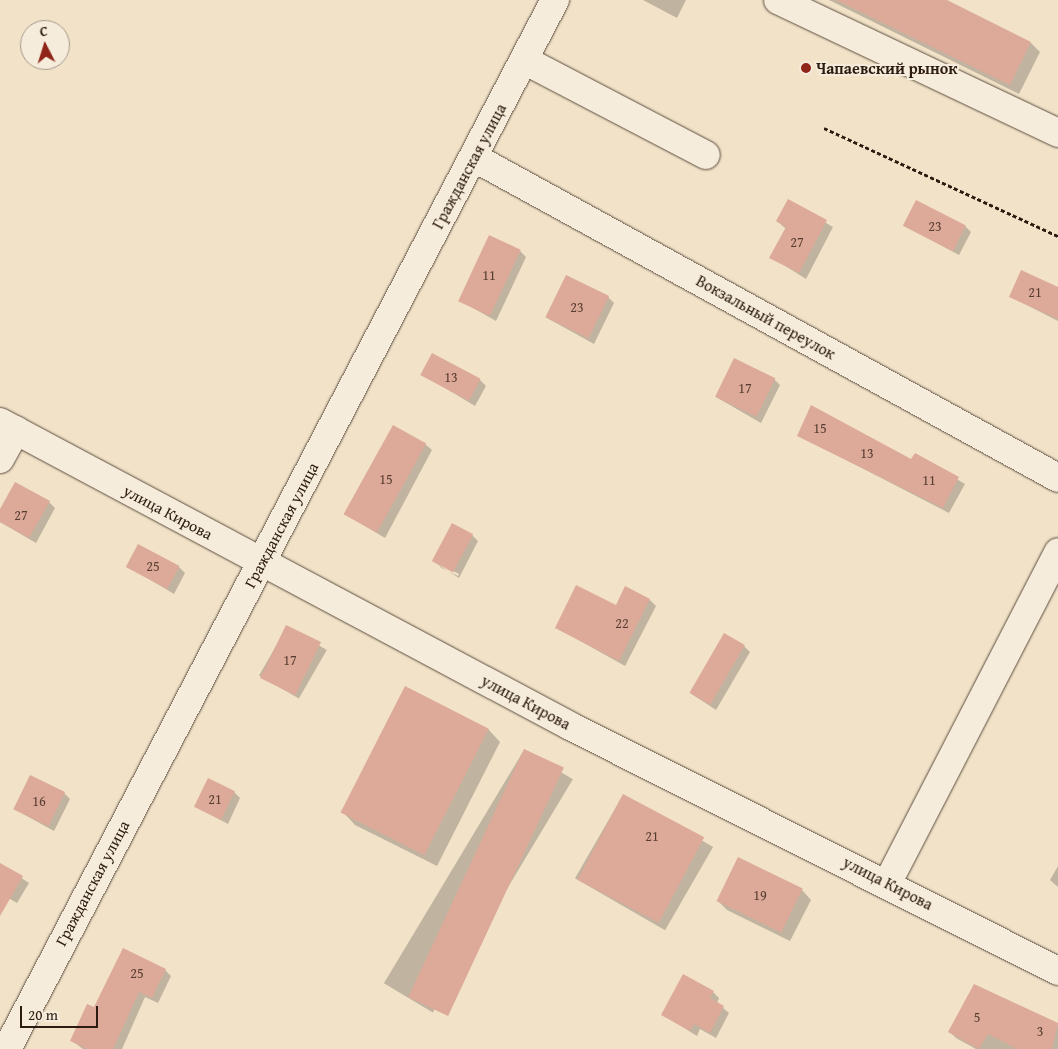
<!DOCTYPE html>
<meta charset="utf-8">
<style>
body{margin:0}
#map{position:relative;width:1058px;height:1049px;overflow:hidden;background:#f1e2c8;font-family:"Gentium Book Plus",serif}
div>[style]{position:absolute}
.shadow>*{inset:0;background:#0003;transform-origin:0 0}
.building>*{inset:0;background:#dda998;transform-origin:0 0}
.path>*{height:3px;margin-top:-1.5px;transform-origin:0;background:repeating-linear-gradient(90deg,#2c1b10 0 4px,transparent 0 6.5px)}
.roads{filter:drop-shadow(0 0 1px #5d4d3e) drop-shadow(0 0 1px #5d4d3e)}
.minor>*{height:28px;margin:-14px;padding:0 14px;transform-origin:14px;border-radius:14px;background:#f6ecdb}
.dots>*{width:14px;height:14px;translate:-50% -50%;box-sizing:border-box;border:2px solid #f6ecdb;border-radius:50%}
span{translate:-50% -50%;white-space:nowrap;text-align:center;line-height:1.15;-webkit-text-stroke:4px #f6ecdb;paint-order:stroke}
.number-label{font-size:14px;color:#583e32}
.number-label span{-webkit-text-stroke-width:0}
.poi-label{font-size:16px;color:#2c1b10;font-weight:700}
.left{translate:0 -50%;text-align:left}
.street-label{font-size:16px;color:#2c1b10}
.north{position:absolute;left:20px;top:20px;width:50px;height:50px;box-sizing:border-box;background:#f6ecdb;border:1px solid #a5988a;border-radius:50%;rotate:355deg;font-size:14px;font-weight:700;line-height:20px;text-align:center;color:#2c1b10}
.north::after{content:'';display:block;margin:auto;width:18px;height:22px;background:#8f2418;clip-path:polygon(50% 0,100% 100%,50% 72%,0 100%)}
.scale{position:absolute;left:20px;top:1006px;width:78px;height:22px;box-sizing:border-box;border:2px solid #2c1b10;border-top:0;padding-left:6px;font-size:15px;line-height:18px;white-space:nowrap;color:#2c1b10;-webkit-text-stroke:4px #f6ecdb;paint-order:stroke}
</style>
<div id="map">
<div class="shadow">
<div style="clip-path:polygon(643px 0,686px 0,677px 18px)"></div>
<div style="clip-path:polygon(829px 0,944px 0,1031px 43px,1040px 52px,1019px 94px)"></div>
<div style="clip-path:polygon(788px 201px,833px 227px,806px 279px,771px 257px,786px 229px,777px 221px)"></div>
<div style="clip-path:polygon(905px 226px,965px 226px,971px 232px,959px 255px)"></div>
<div style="clip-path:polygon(520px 251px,526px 257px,496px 321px,459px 300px)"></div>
<div style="clip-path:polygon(1058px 289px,1058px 321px,1011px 297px)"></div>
<div style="clip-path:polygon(608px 297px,614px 303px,594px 344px,547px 318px)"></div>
<div style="clip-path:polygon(422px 374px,480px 380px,486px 386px,475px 406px)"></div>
<div style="clip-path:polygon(774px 379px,780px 385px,761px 423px,716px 397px)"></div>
<div style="clip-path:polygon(798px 435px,912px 460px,915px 454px,965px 484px,949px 513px)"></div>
<div style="clip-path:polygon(425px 444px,432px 450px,385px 538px,347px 515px)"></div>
<div style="clip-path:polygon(49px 502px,55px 508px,36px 543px,0 522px,0 512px)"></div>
<div style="clip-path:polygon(evenodd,472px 535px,478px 541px,459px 578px,434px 562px,472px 535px,440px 564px,459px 574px,458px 576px,440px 567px,440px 564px)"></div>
<div style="clip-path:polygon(127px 566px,179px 567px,185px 573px,174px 594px)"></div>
<div style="clip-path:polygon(650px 600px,656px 606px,625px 666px,557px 628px)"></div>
<div style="left:287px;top:627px;width:46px;height:56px;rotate:30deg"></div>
<div style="clip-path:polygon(744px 646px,750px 652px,716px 710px,690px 693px)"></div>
<div style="clip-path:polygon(488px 729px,500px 742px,437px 866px,355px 825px,343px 812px)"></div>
<div style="left:524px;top:750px;width:57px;height:272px;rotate:31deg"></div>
<div style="clip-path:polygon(234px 792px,240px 798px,228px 824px,196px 807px)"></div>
<div style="clip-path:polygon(64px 793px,70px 799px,54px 831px,14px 809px)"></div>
<div style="left:623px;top:795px;width:104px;height:96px;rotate:30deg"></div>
<div style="clip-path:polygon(0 864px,29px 883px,17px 903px,0 893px)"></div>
<div style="clip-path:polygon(1058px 866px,1058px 887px,1050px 880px)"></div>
<div style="clip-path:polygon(802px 890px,811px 900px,790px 941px,727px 910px,718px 901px)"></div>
<div style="clip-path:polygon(165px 970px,171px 976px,158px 1003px,145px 997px,122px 1049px,83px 1049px,72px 1041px,95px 1009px)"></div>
<div style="clip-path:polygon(975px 986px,1058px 1025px,1058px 1049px,976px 1049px,956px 1038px,950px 1032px)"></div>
<div style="clip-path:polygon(713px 992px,719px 998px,717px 1003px,729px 1013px,716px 1038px,700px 1029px,697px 1036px,663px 1015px)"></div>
</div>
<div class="building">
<div style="clip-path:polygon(836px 0,947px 0,1031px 42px,1010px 85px)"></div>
<div style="clip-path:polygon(788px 199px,827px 220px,799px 273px,769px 258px,786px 227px,776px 221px)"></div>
<div style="left:916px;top:200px;width:56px;height:29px;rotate:27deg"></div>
<div style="left:489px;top:235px;width:35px;height:73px;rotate:25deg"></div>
<div style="clip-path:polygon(1021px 270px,1058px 287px,1058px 319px,1009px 297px)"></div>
<div style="left:566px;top:275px;width:48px;height:47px;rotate:26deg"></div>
<div style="left:432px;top:353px;width:55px;height:25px;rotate:28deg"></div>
<div style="left:734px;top:358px;width:46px;height:43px;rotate:26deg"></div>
<div style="clip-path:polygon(811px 405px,911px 459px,915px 453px,959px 477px,943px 508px,797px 436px)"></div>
<div style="left:393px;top:425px;width:38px;height:102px;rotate:29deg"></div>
<div style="clip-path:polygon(15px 482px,50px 501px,29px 538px,0 522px,0 509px)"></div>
<div style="left:452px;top:523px;width:24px;height:43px;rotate:28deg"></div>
<div style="left:138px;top:544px;width:47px;height:26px;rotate:28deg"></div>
<div style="clip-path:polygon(576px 585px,616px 605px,625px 586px,650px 599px,619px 661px,555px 628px)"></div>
<div style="left:286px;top:625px;width:39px;height:59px;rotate:26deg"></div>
<div style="left:724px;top:633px;width:24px;height:69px;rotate:30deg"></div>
<div style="left:405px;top:686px;width:94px;height:142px;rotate:27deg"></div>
<div style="left:524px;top:749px;width:44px;height:274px;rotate:25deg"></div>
<div style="left:30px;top:775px;width:39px;height:38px;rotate:26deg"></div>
<div style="left:208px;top:778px;width:30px;height:32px;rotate:26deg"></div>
<div style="left:623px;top:794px;width:92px;height:97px;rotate:28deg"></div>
<div style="left:738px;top:857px;width:72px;height:49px;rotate:26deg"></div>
<div style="clip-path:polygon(0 863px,23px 876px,0 916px)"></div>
<div style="clip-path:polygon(123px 948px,166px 969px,152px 998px,139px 992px,113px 1049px,88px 1049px,70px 1041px,87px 1004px,94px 1007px)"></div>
<div style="clip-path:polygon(683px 974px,714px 991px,710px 998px,724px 1006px,710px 1033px,694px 1024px,690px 1031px,661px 1015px)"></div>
<div style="clip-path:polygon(974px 984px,1058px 1023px,1052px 1049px,1017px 1049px,988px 1034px,979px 1049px,948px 1032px)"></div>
</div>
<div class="path">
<div style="left:824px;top:128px;width:258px;rotate:24.8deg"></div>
</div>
<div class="roads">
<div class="minor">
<div style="left:778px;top:0;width:310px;rotate:25.4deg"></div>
<div style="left:524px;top:60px;width:205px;rotate:27.6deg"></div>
<div style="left:473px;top:157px;width:667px;rotate:28.75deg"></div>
<div style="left:0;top:422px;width:646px;rotate:28.07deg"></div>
<div style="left:570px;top:726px;width:546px;rotate:26.66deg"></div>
<div style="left:0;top:459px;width:33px;rotate:-61deg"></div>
<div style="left:888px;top:882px;width:371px;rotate:-62.7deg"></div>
<div style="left:7px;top:1049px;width:1184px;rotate:-62.42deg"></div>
</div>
</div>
<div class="dots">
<div style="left:806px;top:68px;background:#8f2418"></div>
</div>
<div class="number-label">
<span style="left:935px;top:226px">23</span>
<span style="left:797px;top:242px">27</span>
<span style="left:489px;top:275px">11</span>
<span style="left:1035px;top:292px">21</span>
<span style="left:577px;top:307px">23</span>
<span style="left:451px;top:377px">13</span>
<span style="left:745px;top:388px">17</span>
<span style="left:820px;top:428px">15</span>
<span style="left:867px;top:453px">13</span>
<span style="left:386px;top:479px">15</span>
<span style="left:929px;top:480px">11</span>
<span style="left:21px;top:515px">27</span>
<span style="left:153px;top:566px">25</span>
<span style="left:622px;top:623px">22</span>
<span style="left:290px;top:660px">17</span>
<span style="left:215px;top:799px">21</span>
<span style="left:39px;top:801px">16</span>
<span style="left:652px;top:836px">21</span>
<span style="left:760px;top:895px">19</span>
<span style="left:137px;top:973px">25</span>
<span style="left:977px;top:1017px">5</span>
<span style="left:1040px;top:1031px">3</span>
</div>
<div class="poi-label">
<span class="left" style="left:816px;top:68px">Чапаевский рынок</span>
</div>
<div class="street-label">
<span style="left:469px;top:166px;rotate:-62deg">Гражданская улица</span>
<span style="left:766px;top:317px;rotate:29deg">Вокзальный переулок</span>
<span style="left:168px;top:512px;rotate:28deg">улица Кирова</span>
<span style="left:281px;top:525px;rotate:-62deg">Гражданская улица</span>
<span style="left:526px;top:702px;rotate:28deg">улица Кирова</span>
<span style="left:92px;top:883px;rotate:-62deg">Гражданская улица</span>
<span style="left:888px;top:883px;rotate:27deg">улица Кирова</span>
</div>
<div class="north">С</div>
<div class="scale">20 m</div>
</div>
